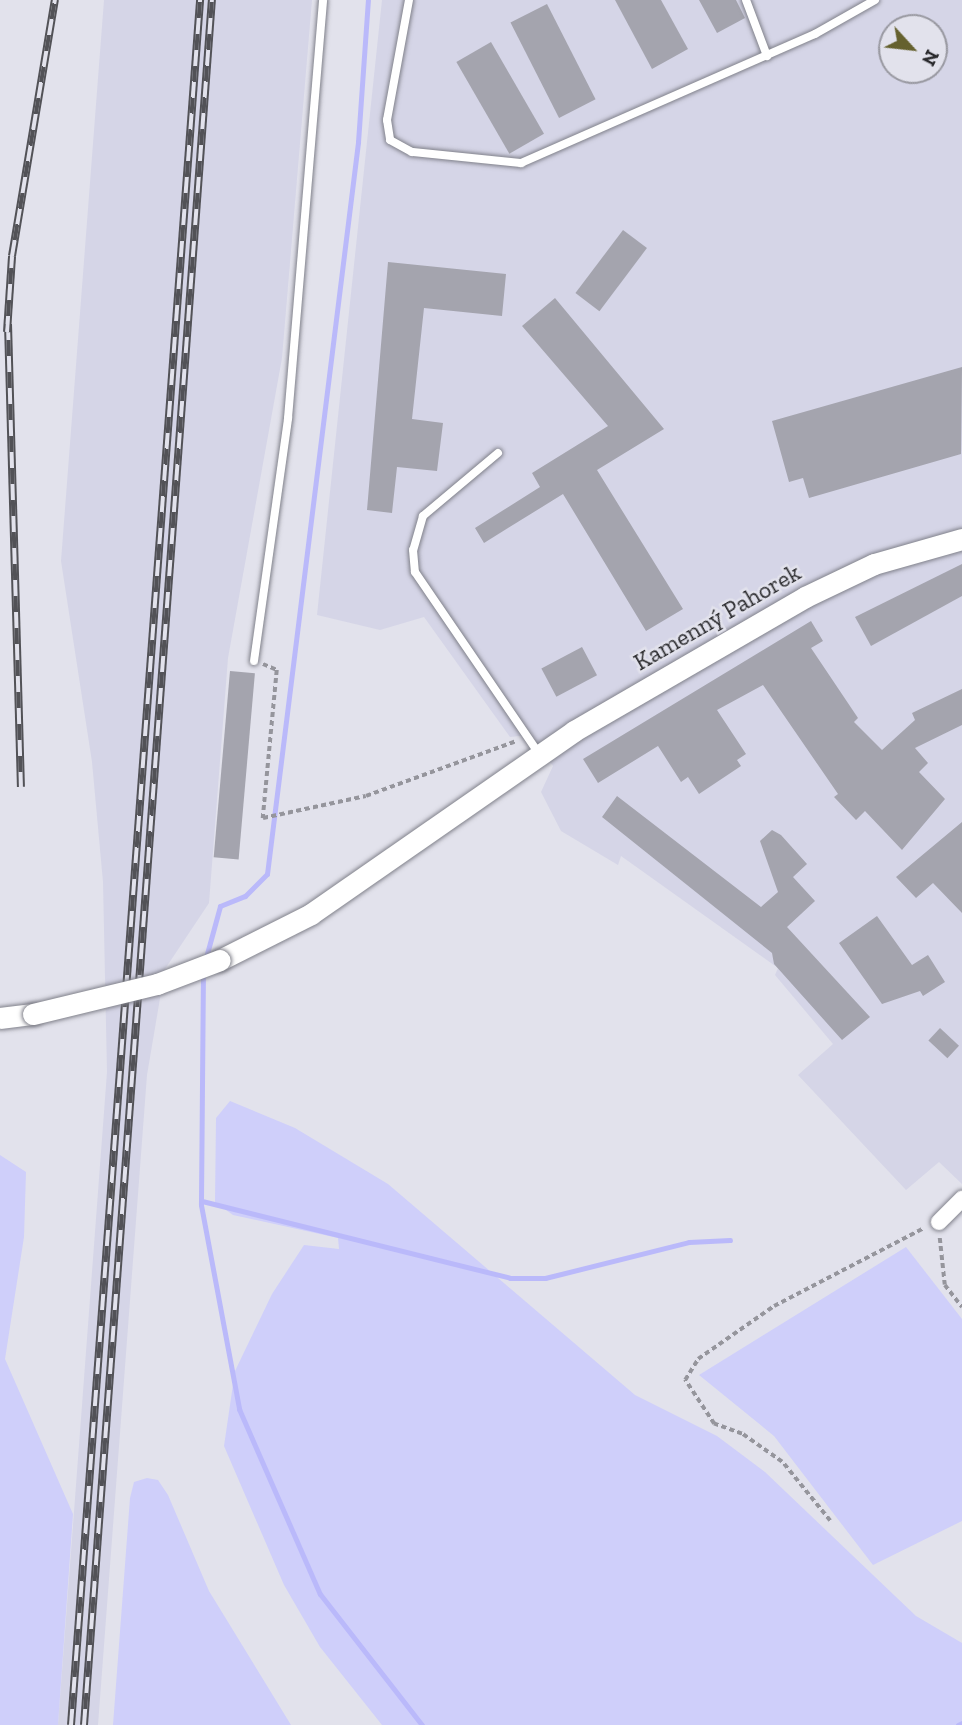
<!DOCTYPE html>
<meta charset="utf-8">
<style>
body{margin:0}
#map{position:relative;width:962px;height:1725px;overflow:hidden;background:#e2e2ec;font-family:"Zilla Slab",serif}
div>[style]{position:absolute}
.built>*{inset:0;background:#d5d5e7}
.green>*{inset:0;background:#cfcffa}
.stream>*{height:5px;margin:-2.5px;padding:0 2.5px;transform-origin:2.5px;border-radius:2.5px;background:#bab9fa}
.building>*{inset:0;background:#a4a4ae;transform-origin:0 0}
.path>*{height:3.5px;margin-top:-1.75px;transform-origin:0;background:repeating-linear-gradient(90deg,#95959c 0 5px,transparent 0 8.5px)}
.roads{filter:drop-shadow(0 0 2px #80818a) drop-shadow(0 0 2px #80818a)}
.lane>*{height:8px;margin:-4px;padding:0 4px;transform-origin:4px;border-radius:4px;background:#fff}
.street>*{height:16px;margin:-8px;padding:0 8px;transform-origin:8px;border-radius:8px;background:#fff}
.secondary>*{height:21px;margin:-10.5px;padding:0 10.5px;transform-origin:10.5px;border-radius:10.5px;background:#fff}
.rail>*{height:8px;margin-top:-4px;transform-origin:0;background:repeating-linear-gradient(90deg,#e2e2ec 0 16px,#525257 0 32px);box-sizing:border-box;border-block:2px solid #525257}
.bridges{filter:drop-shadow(0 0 2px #80818a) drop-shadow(0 0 2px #80818a)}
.secondary-bridge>*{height:21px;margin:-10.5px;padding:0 10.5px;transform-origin:10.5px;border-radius:10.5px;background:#fff}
span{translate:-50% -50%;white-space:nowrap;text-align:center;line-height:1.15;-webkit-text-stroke:5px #e2e2ec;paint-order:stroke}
.street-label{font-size:24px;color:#2a2a2d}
.north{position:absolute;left:878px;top:14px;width:70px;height:70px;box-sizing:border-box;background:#e2e2ec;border:2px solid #9898a0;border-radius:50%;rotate:117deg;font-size:19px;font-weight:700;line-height:28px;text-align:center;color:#2a2a2d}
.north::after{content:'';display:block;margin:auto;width:24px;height:32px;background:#65612e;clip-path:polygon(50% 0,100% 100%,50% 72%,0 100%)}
</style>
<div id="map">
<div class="built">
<div style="clip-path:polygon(104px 0,312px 0,282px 358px,228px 658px,209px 903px,165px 969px,147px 1075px,98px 1725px,58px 1725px,107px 1072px,103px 882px,92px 762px,61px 561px)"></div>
<div style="clip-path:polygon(evenodd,382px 0,962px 0,962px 1184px,939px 1162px,906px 1190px,798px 1075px,833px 1044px,775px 975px,778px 968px,621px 856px,618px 865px,561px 831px,541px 792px,553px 766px,529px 735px,510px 737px,424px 617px,380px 630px,317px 615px,382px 0,892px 28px,934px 28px,934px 70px,892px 70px,892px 28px)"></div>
</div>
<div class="green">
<div style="clip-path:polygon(230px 1101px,295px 1128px,388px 1184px,635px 1395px,717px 1436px,765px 1472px,916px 1616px,962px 1643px,962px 1725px,382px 1725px,320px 1647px,284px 1585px,224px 1446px,235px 1371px,272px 1294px,304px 1245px,339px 1249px,338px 1238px,233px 1215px,215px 1202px,216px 1118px)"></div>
<div style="clip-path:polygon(0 1155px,26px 1172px,24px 1237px,5px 1359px,73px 1514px,58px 1725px,0 1725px)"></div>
<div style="clip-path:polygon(906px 1247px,962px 1319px,962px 1521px,873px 1565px,774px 1436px,699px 1375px)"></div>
<div style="clip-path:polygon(147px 1478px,158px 1480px,168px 1495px,209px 1591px,291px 1725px,113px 1725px,130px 1498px,134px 1482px)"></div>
</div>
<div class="stream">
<div style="left:205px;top:961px;width:57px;rotate:-74.7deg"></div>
<div style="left:220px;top:906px;width:27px;rotate:-22deg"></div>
<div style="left:245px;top:896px;width:31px;rotate:-45deg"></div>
<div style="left:267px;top:874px;width:738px;rotate:-82.91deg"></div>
<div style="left:358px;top:142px;width:142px;rotate:-86deg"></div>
<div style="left:203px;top:970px;width:235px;rotate:90.5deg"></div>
<div style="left:201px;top:1205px;width:208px;rotate:79.4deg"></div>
<div style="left:239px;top:1409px;width:202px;rotate:66.4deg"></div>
<div style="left:320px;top:1594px;width:166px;rotate:52.1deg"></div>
<div style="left:202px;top:1201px;width:317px;rotate:14deg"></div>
<div style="left:510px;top:1278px;width:35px"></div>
<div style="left:545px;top:1278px;width:148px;rotate:-14deg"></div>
<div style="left:689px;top:1242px;width:41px;rotate:-2.8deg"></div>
<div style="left:958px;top:1725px;width:4px;rotate:-27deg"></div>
</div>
<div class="building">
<div style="clip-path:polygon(615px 0,661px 0,688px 49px,652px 69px)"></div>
<div style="clip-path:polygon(699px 0,736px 0,745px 18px,717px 33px)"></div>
<div style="left:547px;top:4px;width:107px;height:41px;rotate:63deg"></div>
<div style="left:491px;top:42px;width:106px;height:40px;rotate:60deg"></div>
<div style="left:623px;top:230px;width:30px;height:79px;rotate:37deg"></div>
<div style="clip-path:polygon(388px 262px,506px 274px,502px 316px,424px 308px,412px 419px,443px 423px,437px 471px,397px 467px,392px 513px,367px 510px)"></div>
<div style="clip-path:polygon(555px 298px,664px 429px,597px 470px,683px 609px,646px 631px,563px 494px,484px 543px,475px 528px,540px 487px,532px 473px,608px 426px,522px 326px)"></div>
<div style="clip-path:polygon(962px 367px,961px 454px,809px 498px,803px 478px,789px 482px,772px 421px)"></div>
<div style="clip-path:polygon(962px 564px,962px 596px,871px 646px,855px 617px)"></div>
<div style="clip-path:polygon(811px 621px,823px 641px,811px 648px,858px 718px,854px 722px,882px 750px,915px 720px,912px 713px,962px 689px,962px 725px,915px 748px,928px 763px,919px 772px,945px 799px,902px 850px,865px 811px,856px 820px,834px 797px,838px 794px,763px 685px,717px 710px,746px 754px,737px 760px,741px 766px,699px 794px,688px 777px,681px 782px,658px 746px,598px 783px,583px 759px)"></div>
<div style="left:582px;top:647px;width:32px;height:46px;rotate:62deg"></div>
<div style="left:230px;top:671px;width:25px;height:187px;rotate:5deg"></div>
<div style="clip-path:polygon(617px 796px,761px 907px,778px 892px,760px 841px,772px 830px,781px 835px,807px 864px,793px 877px,815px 901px,787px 927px,870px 1017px,842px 1040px,774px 964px,772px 953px,602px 817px)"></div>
<div style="clip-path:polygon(962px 822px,962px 913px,933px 883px,916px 898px,896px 877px)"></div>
<div style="clip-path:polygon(877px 916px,912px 965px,928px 955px,945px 982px,923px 996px,920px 991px,882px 1004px,839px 943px)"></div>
<div style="left:940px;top:1028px;width:26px;height:17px;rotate:43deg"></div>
</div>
<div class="path">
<div style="left:263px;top:664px;width:15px;rotate:23deg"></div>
<div style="left:277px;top:670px;width:149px;rotate:95.4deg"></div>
<div style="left:263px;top:818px;width:105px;rotate:-12.1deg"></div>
<div style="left:366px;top:796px;width:160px;rotate:-20.1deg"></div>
<div style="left:940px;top:1238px;width:47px;rotate:83.9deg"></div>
<div style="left:945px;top:1285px;width:28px;rotate:52deg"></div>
<div style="left:830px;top:1521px;width:76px;rotate:-129.1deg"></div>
<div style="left:782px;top:1462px;width:49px;rotate:-145deg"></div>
<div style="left:742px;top:1434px;width:30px;rotate:-160deg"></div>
<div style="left:714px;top:1424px;width:53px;rotate:-123.4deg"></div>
<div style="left:685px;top:1380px;width:25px;rotate:-58deg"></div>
<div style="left:698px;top:1359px;width:93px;rotate:-34.9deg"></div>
<div style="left:774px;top:1306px;width:169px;rotate:-27.5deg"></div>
</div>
<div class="roads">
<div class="lane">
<div style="left:409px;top:0;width:122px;rotate:100.4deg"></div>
<div style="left:387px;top:120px;width:20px;rotate:81deg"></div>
<div style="left:390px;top:140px;width:25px;rotate:29deg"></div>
<div style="left:412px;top:152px;width:110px;rotate:5.8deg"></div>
<div style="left:521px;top:163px;width:321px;rotate:-23.7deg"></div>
<div style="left:815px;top:34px;width:69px;rotate:-29.5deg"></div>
<div style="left:746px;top:0;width:60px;rotate:69.4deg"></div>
<div style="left:498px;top:453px;width:98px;rotate:140deg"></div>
<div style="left:423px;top:516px;width:35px;rotate:106deg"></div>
<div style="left:413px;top:550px;width:22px;rotate:85deg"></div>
<div style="left:415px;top:572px;width:220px;rotate:55.7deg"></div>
<div style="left:254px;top:661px;width:245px;rotate:-82deg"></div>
<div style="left:288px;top:418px;width:419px;rotate:-85.2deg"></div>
</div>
<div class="street">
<div style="left:939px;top:1222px;width:33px;rotate:-45deg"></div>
</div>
<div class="secondary">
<div style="left:220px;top:960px;width:102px;rotate:-26.8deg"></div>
<div style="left:311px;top:914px;width:320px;rotate:-34.8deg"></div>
<div style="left:574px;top:731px;width:267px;rotate:-30.1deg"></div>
<div style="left:805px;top:597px;width:76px;rotate:-25.6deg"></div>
<div style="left:874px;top:564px;width:91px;rotate:-15.9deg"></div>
<div style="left:0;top:1018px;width:33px;rotate:-7deg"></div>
</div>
</div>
<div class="rail">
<div style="left:8px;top:324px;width:463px;rotate:88.4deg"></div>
<div style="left:7px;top:332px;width:76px;rotate:-86.2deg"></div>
<div style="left:12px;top:256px;width:260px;rotate:-80.5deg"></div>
<div style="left:71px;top:1725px;width:1730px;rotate:-85.72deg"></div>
<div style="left:84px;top:1725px;width:1730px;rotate:-85.76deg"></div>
</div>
<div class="bridges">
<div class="secondary-bridge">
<div style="left:33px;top:1014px;width:128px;rotate:-13.6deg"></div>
<div style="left:157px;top:984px;width:67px;rotate:-20.9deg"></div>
</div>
</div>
<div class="street-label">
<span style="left:717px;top:617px;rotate:-30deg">Kamenný Pahorek</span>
</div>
<div class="north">N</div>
</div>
